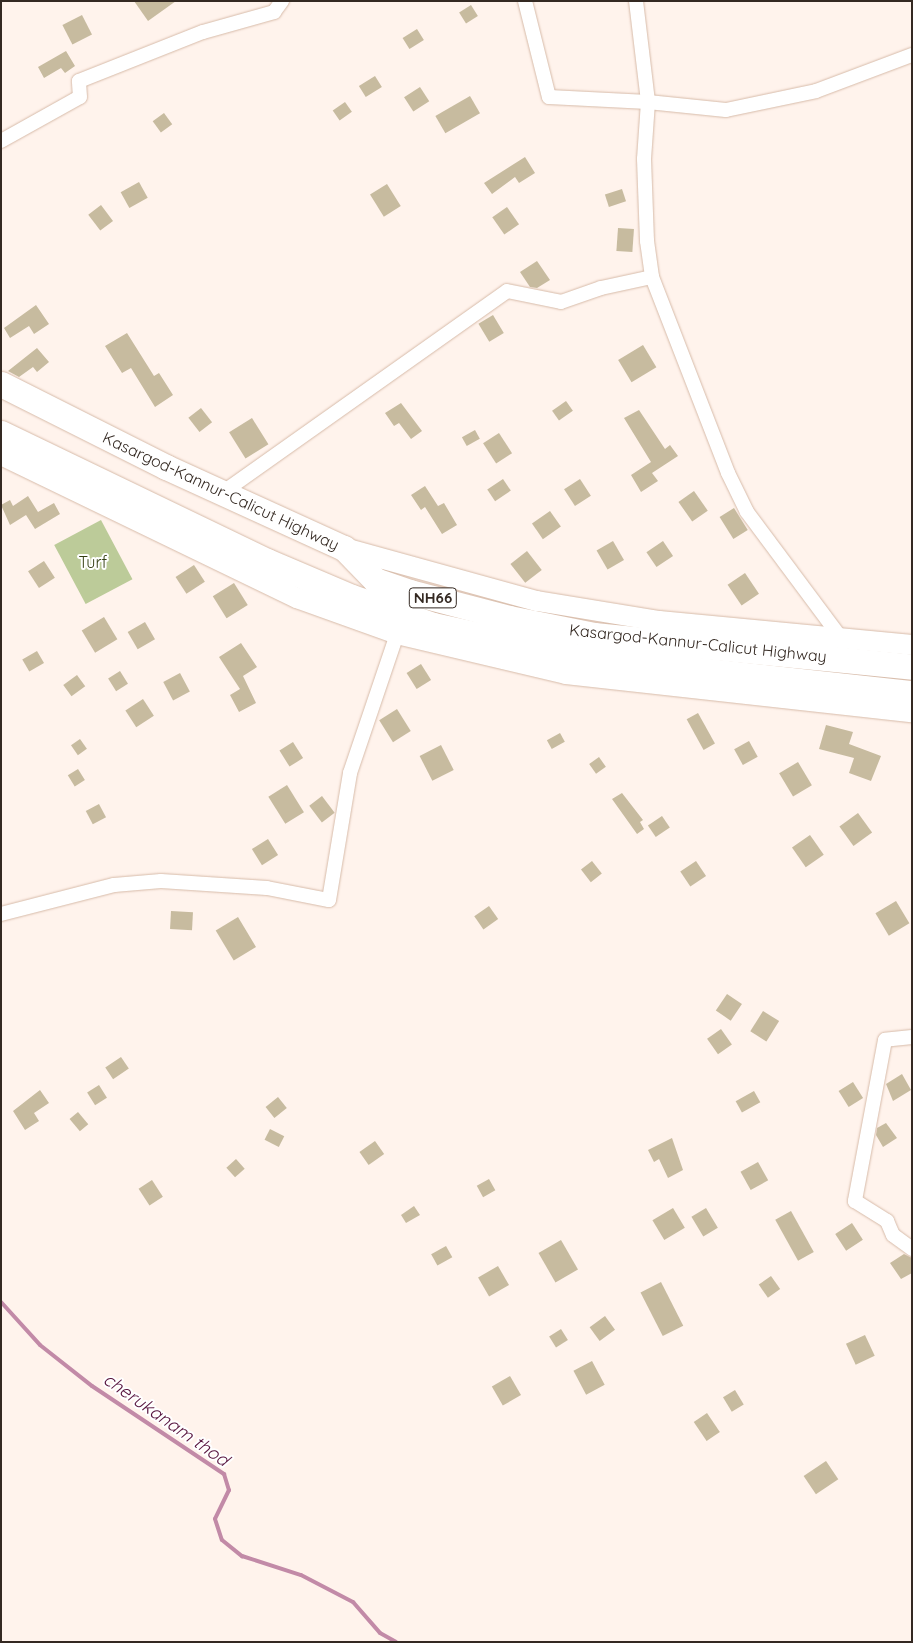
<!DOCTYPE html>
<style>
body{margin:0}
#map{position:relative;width:913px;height:1643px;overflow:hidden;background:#fff3ec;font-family:Quicksand,sans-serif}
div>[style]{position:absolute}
.green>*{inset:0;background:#bccb99;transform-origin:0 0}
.stream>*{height:4px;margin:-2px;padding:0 2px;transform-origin:2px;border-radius:2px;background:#c28aa7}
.building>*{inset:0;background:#c7bb9f;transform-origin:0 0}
.roads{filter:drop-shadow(0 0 1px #d7bba9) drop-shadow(0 0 1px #d7bba9)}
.street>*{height:14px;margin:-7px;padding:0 7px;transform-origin:7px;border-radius:7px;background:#fff}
.secondary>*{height:20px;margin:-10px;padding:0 10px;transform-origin:10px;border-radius:10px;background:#fff}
.highway>*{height:25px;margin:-12.5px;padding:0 12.5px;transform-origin:12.5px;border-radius:12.5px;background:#fff}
span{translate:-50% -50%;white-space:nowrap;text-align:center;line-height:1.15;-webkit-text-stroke:4px #fff;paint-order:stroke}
.shield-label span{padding:1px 4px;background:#fff;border:1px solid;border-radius:4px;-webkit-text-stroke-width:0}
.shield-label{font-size:15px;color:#342922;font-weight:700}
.street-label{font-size:16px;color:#342922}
.park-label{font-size:16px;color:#343e13}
.water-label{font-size:18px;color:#56123c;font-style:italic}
.frame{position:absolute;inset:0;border:2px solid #342922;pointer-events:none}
</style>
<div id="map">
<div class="green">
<div style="left:101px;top:520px;width:67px;height:53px;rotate:62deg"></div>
</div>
<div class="stream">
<div style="left:1px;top:1302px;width:58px;rotate:47.8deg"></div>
<div style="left:40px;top:1345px;width:66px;rotate:38.3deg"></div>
<div style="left:92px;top:1386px;width:159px;rotate:33.7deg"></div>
<div style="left:224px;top:1474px;width:17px;rotate:73deg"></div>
<div style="left:229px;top:1490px;width:32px;rotate:116deg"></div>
<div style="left:215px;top:1519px;width:22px;rotate:72deg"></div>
<div style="left:222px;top:1540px;width:26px;rotate:39deg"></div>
<div style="left:242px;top:1556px;width:62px;rotate:17.9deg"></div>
<div style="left:301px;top:1575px;width:59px;rotate:27.4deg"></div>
<div style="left:353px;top:1602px;width:41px;rotate:48.9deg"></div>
<div style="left:380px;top:1633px;width:18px;rotate:29deg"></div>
</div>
<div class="building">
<div style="clip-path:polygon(134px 1px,176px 1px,148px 21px)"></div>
<div style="left:471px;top:5px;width:13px;height:14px;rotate:58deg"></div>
<div style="left:82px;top:15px;width:22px;height:22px;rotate:63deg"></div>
<div style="left:417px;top:29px;width:13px;height:17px;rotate:58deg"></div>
<div style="clip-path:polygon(66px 51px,75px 66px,65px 73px,61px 68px,44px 78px,38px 67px)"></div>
<div style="left:375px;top:76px;width:13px;height:19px;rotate:58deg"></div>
<div style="left:420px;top:87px;width:17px;height:19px;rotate:57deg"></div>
<div style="left:470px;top:96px;width:20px;height:40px;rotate:60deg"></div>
<div style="left:345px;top:102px;width:12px;height:15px;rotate:55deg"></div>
<div style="left:164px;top:113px;width:14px;height:14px;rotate:54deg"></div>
<div style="clip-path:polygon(525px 157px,535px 173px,519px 183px,515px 177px,492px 194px,484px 183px)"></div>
<div style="left:139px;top:182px;width:18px;height:21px;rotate:61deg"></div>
<div style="left:387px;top:184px;width:26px;height:20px;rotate:58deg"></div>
<div style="left:622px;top:189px;width:13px;height:18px;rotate:72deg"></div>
<div style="left:101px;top:205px;width:20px;height:16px;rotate:53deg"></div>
<div style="left:507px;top:207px;width:21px;height:18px;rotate:55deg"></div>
<div style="left:618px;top:228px;width:16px;height:23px;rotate:4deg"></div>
<div style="clip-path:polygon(537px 261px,550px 280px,537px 288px,530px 287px,520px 272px)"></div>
<div style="clip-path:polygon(36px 305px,49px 324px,34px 334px,29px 326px,10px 338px,4px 328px)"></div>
<div style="left:493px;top:315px;width:21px;height:17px;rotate:59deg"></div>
<div style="clip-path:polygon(127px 333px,154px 376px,159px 373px,173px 395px,155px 407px,131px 368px,122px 373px,105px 346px)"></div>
<div style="left:643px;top:345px;width:26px;height:29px;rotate:59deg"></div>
<div style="clip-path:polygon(37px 348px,49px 362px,37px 372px,33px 367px,19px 377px,8px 371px)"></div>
<div style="left:566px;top:401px;width:12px;height:17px;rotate:55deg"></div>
<div style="clip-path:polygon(401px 403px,422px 431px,411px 439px,399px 423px,394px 426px,385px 413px)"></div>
<div style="left:201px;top:408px;width:18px;height:16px;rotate:52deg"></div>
<div style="clip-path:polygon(639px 410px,665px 449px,670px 445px,678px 456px,652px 473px,658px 481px,641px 492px,631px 475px,651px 462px,624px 418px)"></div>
<div style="left:252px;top:418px;width:31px;height:27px;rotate:58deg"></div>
<div style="left:475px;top:430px;width:10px;height:15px;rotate:61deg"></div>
<div style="left:499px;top:433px;width:24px;height:19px;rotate:57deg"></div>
<div style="left:503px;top:479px;width:14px;height:19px;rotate:56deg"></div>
<div style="left:580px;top:479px;width:20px;height:19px;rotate:57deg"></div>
<div style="clip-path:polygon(425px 486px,438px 506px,444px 503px,457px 525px,442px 534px,425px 507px,421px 510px,411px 495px)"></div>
<div style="left:694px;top:491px;width:24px;height:19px;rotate:55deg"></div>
<div style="clip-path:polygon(28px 496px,38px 512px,54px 503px,60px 514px,35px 529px,26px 515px,10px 525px,1px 505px,10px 500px,13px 506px)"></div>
<div style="left:734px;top:508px;width:26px;height:17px;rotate:58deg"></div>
<div style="left:550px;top:511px;width:19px;height:22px;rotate:55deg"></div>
<div style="left:613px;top:541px;width:22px;height:19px;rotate:60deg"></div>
<div style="left:663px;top:541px;width:18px;height:20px;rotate:56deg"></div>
<div style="left:527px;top:551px;width:24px;height:21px;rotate:52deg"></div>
<div style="left:44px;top:561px;width:20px;height:19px;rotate:57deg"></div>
<div style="left:194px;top:565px;width:20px;height:22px;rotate:57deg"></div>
<div style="left:745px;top:573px;width:25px;height:21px;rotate:56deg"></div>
<div style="left:234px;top:583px;width:26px;height:25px;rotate:58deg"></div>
<div style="left:104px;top:617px;width:26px;height:26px;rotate:59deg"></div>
<div style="left:145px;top:622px;width:20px;height:20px;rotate:60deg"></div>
<div style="clip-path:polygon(241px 643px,257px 667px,243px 676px,256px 703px,239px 712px,230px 695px,240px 689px,219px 657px)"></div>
<div style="left:37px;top:651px;width:14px;height:17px;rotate:60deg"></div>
<div style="left:421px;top:664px;width:19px;height:17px;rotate:58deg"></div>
<div style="left:120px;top:671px;width:15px;height:14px;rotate:58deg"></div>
<div style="left:180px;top:673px;width:21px;height:19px;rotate:62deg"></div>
<div style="left:77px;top:675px;width:14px;height:17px;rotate:54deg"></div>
<div style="left:143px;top:699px;width:20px;height:21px;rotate:57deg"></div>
<div style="left:397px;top:709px;width:26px;height:21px;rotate:58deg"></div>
<div style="left:698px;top:713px;width:35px;height:13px;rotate:61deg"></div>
<div style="clip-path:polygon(826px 725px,853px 732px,849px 744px,881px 756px,871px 781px,849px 773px,854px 758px,819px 749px)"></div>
<div style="left:560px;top:733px;width:10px;height:15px;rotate:61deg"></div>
<div style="left:80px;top:739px;width:12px;height:11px;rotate:55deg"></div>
<div style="left:749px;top:741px;width:18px;height:17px;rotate:61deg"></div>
<div style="left:293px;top:742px;width:19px;height:16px;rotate:58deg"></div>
<div style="left:441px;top:745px;width:28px;height:24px;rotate:63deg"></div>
<div style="left:599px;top:757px;width:12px;height:12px;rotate:55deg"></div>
<div style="left:798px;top:762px;width:27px;height:22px;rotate:59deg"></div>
<div style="left:78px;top:769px;width:13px;height:12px;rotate:58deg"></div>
<div style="left:287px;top:785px;width:32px;height:22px;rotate:58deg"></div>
<div style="clip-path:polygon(622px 793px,643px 820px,640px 822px,644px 829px,637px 834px,612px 799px)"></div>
<div style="left:322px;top:796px;width:21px;height:16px;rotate:53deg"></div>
<div style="left:99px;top:804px;width:15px;height:15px;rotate:62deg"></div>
<div style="left:858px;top:813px;width:24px;height:23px;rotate:54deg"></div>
<div style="left:662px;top:816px;width:14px;height:17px;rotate:56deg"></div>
<div style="left:810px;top:835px;width:24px;height:22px;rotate:55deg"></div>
<div style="left:268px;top:839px;width:19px;height:19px;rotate:58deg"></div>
<div style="left:592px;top:861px;width:16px;height:14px;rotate:52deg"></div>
<div style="left:696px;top:861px;width:18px;height:19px;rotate:56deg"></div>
<div style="left:896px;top:901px;width:26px;height:24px;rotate:59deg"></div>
<div style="left:489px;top:906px;width:16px;height:18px;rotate:55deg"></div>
<div style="left:171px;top:911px;width:22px;height:18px;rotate:3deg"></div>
<div style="left:238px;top:917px;width:35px;height:26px;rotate:59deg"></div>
<div style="left:727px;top:994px;width:18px;height:20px;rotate:34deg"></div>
<div style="left:763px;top:1011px;width:19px;height:24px;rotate:32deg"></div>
<div style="left:721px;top:1029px;width:19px;height:17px;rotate:55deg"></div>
<div style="left:121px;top:1057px;width:14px;height:19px;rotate:56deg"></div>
<div style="clip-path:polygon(902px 1074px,911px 1090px,893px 1101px,886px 1084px)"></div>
<div style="left:853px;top:1082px;width:19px;height:17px;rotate:58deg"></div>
<div style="left:99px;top:1085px;width:15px;height:14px;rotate:58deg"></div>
<div style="clip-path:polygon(40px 1090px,49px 1103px,34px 1113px,39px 1121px,25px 1130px,13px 1111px)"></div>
<div style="left:754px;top:1091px;width:13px;height:21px;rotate:61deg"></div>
<div style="left:278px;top:1097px;width:14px;height:16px;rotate:51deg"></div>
<div style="left:78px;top:1112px;width:16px;height:11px;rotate:50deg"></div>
<div style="clip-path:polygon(886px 1123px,897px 1138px,883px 1147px,876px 1135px,877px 1128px)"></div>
<div style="left:270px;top:1129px;width:16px;height:12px;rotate:27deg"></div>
<div style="clip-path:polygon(672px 1138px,683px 1170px,668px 1178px,659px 1159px,654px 1162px,648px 1150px)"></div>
<div style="left:375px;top:1141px;width:16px;height:19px;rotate:55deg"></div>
<div style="left:236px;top:1159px;width:13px;height:13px;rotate:48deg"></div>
<div style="left:758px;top:1162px;width:21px;height:20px;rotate:61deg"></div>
<div style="left:489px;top:1179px;width:13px;height:14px;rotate:61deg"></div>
<div style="left:152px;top:1180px;width:20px;height:16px;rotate:57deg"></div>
<div style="clip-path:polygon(414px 1206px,420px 1215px,406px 1223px,401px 1215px)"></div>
<div style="left:673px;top:1208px;width:23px;height:24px;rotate:59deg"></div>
<div style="left:706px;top:1208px;width:23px;height:17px;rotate:59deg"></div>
<div style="left:791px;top:1211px;width:47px;height:18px;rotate:61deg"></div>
<div style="left:852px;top:1223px;width:20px;height:20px;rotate:57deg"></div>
<div style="left:561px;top:1240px;width:34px;height:26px;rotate:60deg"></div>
<div style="left:446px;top:1246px;width:13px;height:17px;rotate:61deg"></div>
<div style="clip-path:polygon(904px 1254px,912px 1258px,912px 1273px,901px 1279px,890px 1263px)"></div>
<div style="left:498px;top:1266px;width:22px;height:23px;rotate:60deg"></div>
<div style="left:771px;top:1276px;width:16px;height:15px;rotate:55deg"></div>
<div style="left:661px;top:1282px;width:49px;height:23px;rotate:63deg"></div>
<div style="left:605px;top:1316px;width:17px;height:19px;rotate:54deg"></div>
<div style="left:561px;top:1329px;width:13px;height:14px;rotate:58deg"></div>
<div style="left:865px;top:1335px;width:23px;height:21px;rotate:65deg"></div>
<div style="left:592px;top:1361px;width:27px;height:21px;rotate:62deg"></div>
<div style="left:510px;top:1376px;width:22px;height:21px;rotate:60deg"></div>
<div style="left:735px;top:1390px;width:17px;height:14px;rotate:59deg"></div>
<div style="left:707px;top:1413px;width:23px;height:16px;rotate:56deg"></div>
<div style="left:826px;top:1461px;width:22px;height:27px;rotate:56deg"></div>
</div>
<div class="roads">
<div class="street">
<div style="left:525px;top:1px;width:99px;rotate:76deg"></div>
<div style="left:549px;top:97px;width:99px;rotate:2.9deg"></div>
<div style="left:648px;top:102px;width:78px;rotate:5.9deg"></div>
<div style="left:726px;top:110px;width:92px;rotate:-11.9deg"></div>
<div style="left:816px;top:91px;width:103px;rotate:-20.6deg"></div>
<div style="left:636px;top:1px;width:102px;rotate:83.2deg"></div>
<div style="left:648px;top:102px;width:57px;rotate:94deg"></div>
<div style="left:644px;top:159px;width:82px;rotate:87.9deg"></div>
<div style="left:647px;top:241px;width:36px;rotate:82deg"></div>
<div style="left:652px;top:277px;width:210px;rotate:68.8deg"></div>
<div style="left:728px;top:473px;width:43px;rotate:64deg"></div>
<div style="left:747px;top:512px;width:157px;rotate:53.3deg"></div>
<div style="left:1px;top:141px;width:90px;rotate:-29.1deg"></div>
<div style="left:80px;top:97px;width:16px;rotate:-94deg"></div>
<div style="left:79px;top:81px;width:133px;rotate:-21.6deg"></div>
<div style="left:203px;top:32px;width:74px;rotate:-15.7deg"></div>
<div style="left:274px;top:12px;width:14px;rotate:-54deg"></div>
<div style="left:222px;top:493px;width:349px;rotate:-35.3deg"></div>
<div style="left:507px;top:291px;width:55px;rotate:11.5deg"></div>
<div style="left:561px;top:302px;width:42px;rotate:-19.3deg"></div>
<div style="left:601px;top:288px;width:52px;rotate:-12.2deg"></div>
<div style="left:1px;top:914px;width:117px;rotate:-14.4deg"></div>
<div style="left:114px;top:885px;width:47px;rotate:-4.9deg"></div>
<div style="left:161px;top:881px;width:106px;rotate:3.8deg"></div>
<div style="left:267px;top:888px;width:63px;rotate:11deg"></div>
<div style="left:329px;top:900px;width:129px;rotate:-80.6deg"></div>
<div style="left:350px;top:773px;width:147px;rotate:-71.3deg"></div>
<div style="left:912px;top:1037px;width:27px;rotate:174deg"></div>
<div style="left:885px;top:1040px;width:164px;rotate:100.6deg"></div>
<div style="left:855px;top:1201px;width:38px;rotate:32deg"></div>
<div style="left:887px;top:1221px;width:15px;rotate:67deg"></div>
<div style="left:893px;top:1235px;width:24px;rotate:36deg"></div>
</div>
<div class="secondary">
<div style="left:1px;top:455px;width:329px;rotate:25.8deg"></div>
<div style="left:297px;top:598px;width:106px;rotate:19.8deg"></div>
<div style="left:397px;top:634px;width:174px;rotate:13.3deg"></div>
<div style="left:566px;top:674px;width:348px;rotate:6.3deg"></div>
<div style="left:344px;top:548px;width:200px;rotate:15.4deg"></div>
<div style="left:537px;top:601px;width:124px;rotate:9.3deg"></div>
<div style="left:659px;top:621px;width:254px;rotate:5.4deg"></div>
</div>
<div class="highway">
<div style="left:1px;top:384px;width:185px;rotate:26.7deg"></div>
<div style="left:166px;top:467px;width:196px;rotate:24.5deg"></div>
<div style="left:344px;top:548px;width:45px;rotate:45.9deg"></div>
<div style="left:375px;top:580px;width:37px;rotate:19deg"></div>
<div style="left:410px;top:592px;width:102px;rotate:14.7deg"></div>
<div style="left:509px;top:618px;width:87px;rotate:11.3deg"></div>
<div style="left:594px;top:635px;width:320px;rotate:5.7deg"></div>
<div style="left:1px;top:433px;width:295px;rotate:25.7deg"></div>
<div style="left:267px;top:561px;width:92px;rotate:23deg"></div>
<div style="left:352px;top:597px;width:86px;rotate:19.1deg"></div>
<div style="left:433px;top:625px;width:150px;rotate:12.3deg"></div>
<div style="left:580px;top:657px;width:334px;rotate:6.2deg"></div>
</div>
</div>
<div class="shield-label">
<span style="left:433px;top:598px">NH66</span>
</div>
<div class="street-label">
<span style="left:221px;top:491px;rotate:25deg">Kasargod-Kannur-Calicut Highway</span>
<span style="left:698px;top:643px;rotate:6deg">Kasargod-Kannur-Calicut Highway</span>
</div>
<div class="park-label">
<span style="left:93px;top:562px">Turf</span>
</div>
<div class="water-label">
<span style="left:166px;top:1420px;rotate:35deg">cherukanam thod</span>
</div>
<div class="frame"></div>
</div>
